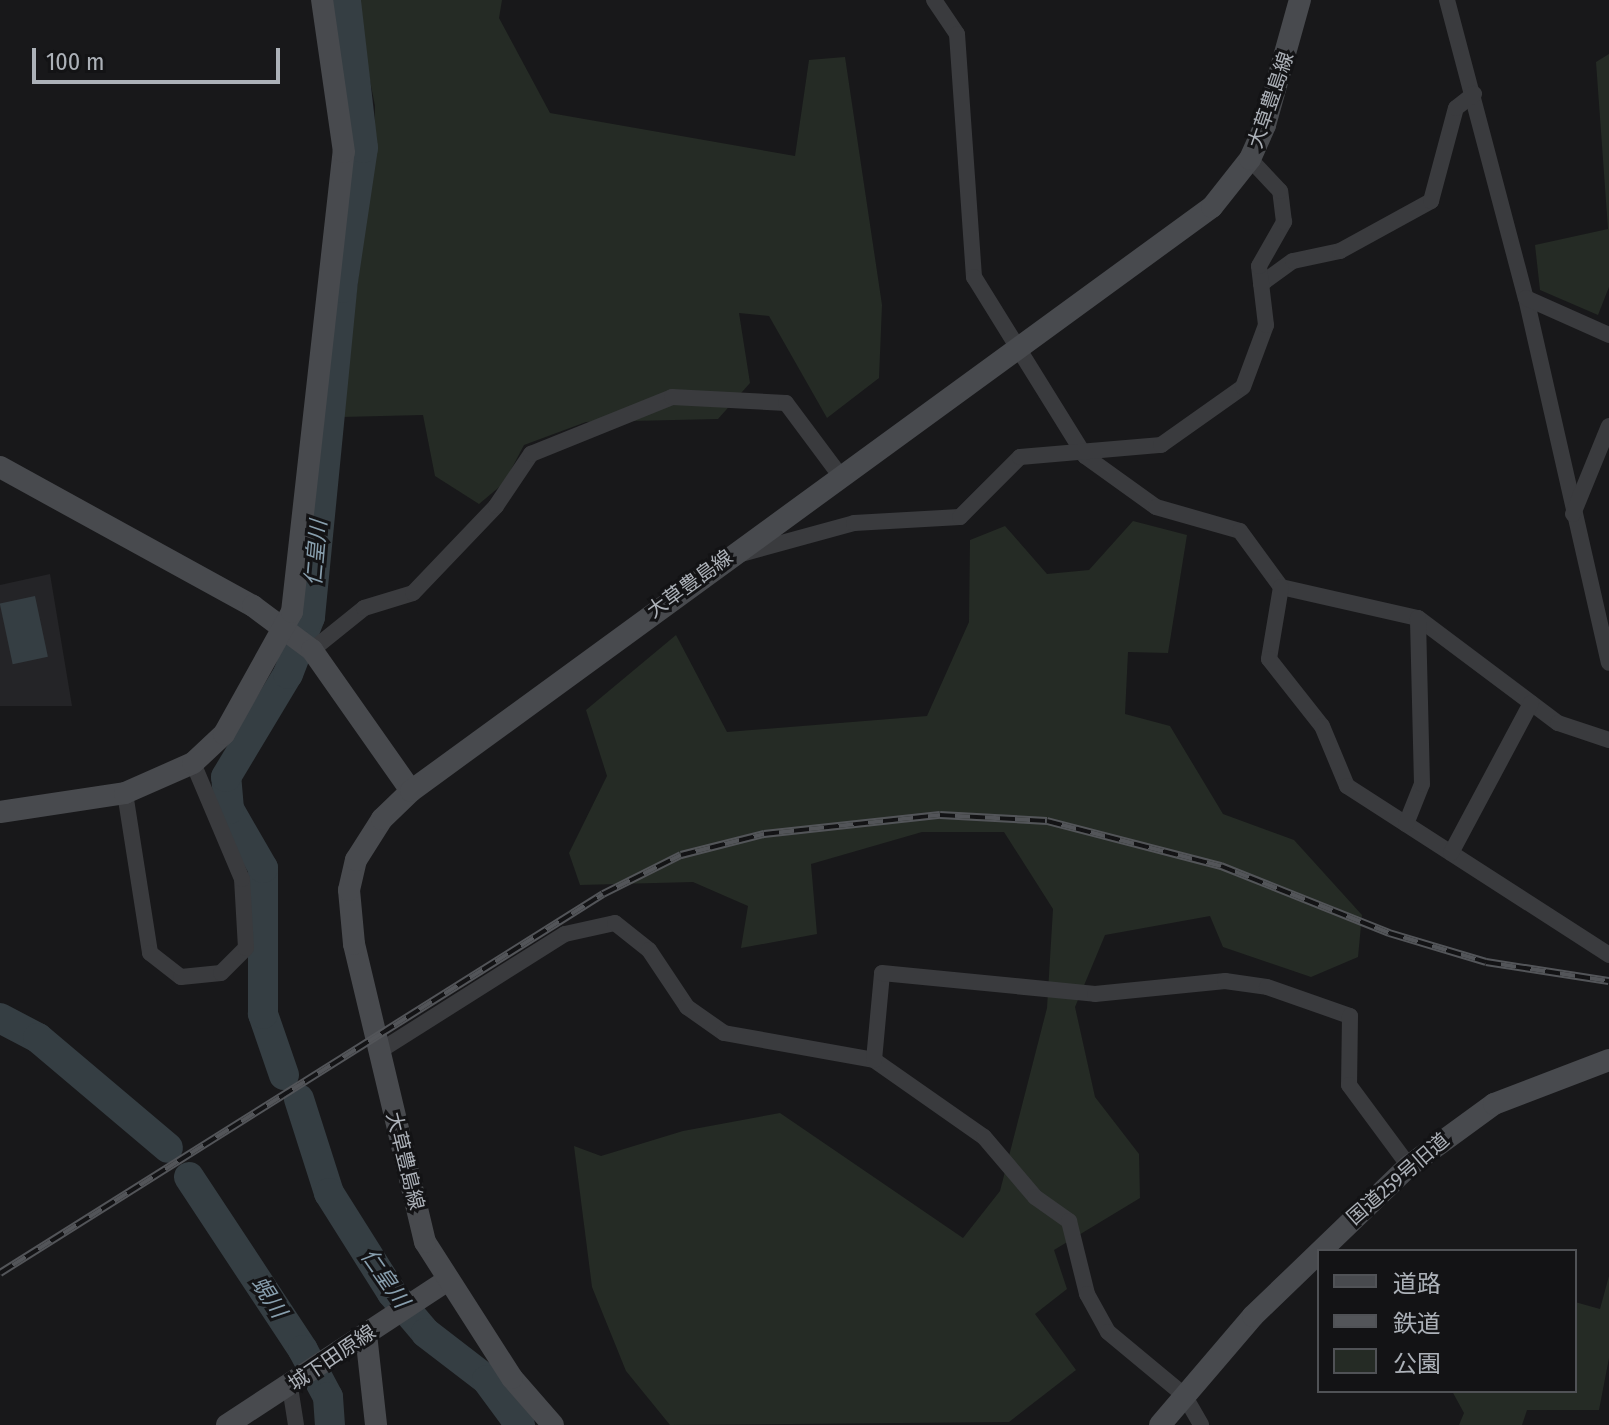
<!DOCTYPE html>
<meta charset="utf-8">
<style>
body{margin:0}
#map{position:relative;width:1609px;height:1425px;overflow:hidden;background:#18181a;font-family:"Fira Sans Condensed","Noto Sans JP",sans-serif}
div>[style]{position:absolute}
.built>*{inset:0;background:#242427}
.green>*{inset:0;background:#252b25}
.water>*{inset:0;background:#353e43;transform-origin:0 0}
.river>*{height:30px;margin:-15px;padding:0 15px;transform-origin:15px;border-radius:15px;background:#353e43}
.street>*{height:16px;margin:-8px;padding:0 8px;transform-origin:8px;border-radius:8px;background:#3a3b3e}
.secondary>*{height:22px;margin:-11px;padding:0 11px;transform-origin:11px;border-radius:11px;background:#484a4e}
.rail>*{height:8px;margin-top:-4px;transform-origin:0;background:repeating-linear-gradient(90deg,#131315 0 15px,#535559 0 30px);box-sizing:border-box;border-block:2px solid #535559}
span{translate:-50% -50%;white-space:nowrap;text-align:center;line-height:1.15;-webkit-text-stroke:6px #131315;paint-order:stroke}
.street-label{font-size:20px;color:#acb1b8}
.water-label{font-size:22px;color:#889fae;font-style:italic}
.legend{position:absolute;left:1317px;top:1249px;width:260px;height:144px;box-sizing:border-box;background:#131315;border:2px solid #505256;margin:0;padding:10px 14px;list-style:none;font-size:24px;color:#acb1b8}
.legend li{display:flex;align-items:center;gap:16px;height:40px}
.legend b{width:40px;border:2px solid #505256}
.scale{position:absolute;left:32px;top:48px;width:248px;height:36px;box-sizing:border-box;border:4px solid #acb1b8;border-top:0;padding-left:10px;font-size:24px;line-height:28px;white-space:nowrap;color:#acb1b8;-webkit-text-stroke:6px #131315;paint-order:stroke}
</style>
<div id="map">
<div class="built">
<div style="clip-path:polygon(50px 574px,72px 706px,0 706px,0 585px)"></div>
</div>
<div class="green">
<div style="clip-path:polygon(354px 0,502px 0,499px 18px,550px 113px,795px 156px,809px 60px,845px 57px,882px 305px,879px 378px,827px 418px,769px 316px,739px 313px,750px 383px,718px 419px,586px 422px,524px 445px,504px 483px,479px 504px,435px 476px,423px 415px,341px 417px,374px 151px,375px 106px)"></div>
<div style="clip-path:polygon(1609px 54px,1609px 287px,1598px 315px,1540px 290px,1535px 245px,1608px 229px,1596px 62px)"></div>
<div style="clip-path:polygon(1133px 521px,1187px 535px,1168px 653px,1128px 652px,1125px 714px,1170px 726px,1223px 814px,1294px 840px,1362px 915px,1358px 957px,1311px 977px,1223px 947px,1210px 916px,1105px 935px,1075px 1007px,1095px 1097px,1139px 1154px,1140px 1198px,1054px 1250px,1067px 1289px,1035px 1314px,1076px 1370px,1009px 1422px,670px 1425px,626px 1371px,592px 1287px,574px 1146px,601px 1156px,683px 1131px,780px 1113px,963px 1238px,1000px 1191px,1047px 1008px,1053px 909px,1004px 832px,922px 832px,811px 864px,817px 934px,741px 948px,748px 906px,693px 882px,580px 885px,569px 853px,607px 776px,586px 710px,676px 635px,727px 732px,927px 716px,969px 622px,970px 540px,1005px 526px,1047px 574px,1089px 570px)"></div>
<div style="clip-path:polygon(1609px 1276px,1609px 1358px,1599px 1410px,1527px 1410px,1522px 1425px,1459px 1425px,1464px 1413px,1452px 1391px,1575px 1391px,1575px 1302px,1600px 1309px)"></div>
</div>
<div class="water">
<div style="left:35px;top:596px;width:62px;height:36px;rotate:78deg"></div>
</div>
<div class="river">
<div style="left:0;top:1018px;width:43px;rotate:27.8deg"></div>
<div style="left:38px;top:1038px;width:170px;rotate:40.2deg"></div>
<div style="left:284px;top:1075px;width:65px;rotate:-109deg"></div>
<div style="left:263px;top:1014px;width:146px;rotate:-90deg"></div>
<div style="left:263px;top:868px;width:68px;rotate:-120deg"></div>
<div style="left:229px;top:809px;width:32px;rotate:-95deg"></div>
<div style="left:226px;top:777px;width:120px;rotate:-59deg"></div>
<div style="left:288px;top:674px;width:61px;rotate:-68.9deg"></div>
<div style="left:310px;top:617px;width:331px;rotate:-84.4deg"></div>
<div style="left:342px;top:288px;width:142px;rotate:-81.5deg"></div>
<div style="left:363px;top:148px;width:149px;rotate:-96.6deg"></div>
<div style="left:299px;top:1099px;width:99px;rotate:72.3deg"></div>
<div style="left:329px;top:1193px;width:118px;rotate:57.8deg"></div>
<div style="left:392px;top:1293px;width:52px;rotate:49.6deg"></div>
<div style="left:426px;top:1333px;width:77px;rotate:37.6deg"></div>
<div style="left:487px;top:1380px;width:56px;rotate:53.7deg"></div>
<div style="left:189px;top:1177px;width:207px;rotate:56.6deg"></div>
<div style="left:303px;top:1350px;width:53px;rotate:62deg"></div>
<div style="left:328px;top:1397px;width:28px;rotate:86deg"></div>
</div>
<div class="street">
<div style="left:934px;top:0;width:41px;rotate:55.9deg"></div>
<div style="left:957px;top:34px;width:244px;rotate:86deg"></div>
<div style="left:974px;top:277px;width:211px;rotate:58.2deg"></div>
<div style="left:1085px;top:456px;width:87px;rotate:35.7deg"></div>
<div style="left:1156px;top:507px;width:87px;rotate:15.9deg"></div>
<div style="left:1240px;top:531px;width:69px;rotate:53.8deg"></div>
<div style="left:1281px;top:587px;width:140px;rotate:12.8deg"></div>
<div style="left:1418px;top:618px;width:175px;rotate:36.9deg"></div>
<div style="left:1558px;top:723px;width:54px;rotate:18.4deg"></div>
<div style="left:1447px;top:0;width:308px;rotate:75.2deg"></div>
<div style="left:1526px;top:298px;width:374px;rotate:77.2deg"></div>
<div style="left:1261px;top:284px;width:39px;rotate:-36deg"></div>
<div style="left:1293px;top:261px;width:48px;rotate:-12deg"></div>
<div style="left:1340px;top:251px;width:104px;rotate:-28.8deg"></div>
<div style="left:1431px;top:201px;width:96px;rotate:-75deg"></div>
<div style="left:1456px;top:108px;width:23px;rotate:-38deg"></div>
<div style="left:1526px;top:298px;width:91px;rotate:24deg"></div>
<div style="left:1573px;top:514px;width:95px;rotate:-67.8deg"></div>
<div style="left:741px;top:554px;width:117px;rotate:-15.3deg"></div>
<div style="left:854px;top:523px;width:106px;rotate:-3.2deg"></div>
<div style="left:960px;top:517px;width:85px;rotate:-45deg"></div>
<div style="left:1020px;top:457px;width:142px;rotate:-4.9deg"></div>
<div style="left:1161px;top:445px;width:100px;rotate:-35.3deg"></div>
<div style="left:1243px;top:387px;width:66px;rotate:-69.6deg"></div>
<div style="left:1266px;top:325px;width:59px;rotate:-96.8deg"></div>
<div style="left:1259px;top:266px;width:51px;rotate:-60.4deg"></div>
<div style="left:1284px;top:222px;width:31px;rotate:-97deg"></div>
<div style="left:1280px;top:191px;width:44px;rotate:-133.2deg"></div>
<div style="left:1281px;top:587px;width:73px;rotate:99.5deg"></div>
<div style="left:1269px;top:659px;width:85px;rotate:51.7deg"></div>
<div style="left:1322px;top:726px;width:65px;rotate:67.4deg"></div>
<div style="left:1347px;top:786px;width:312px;rotate:32.8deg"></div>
<div style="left:312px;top:650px;width:67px;rotate:-38.9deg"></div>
<div style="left:364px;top:608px;width:51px;rotate:-17deg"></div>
<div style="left:413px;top:593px;width:120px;rotate:-46.3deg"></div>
<div style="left:496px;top:506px;width:63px;rotate:-56.1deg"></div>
<div style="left:531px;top:454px;width:152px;rotate:-22deg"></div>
<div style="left:672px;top:397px;width:114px;rotate:3deg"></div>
<div style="left:786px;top:403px;width:94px;rotate:53.3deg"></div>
<div style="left:125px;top:793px;width:162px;rotate:81.1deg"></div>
<div style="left:150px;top:953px;width:39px;rotate:38deg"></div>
<div style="left:181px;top:977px;width:40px;rotate:-5.7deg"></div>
<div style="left:221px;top:973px;width:35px;rotate:-45deg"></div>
<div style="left:246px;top:948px;width:69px;rotate:-93.3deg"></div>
<div style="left:242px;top:879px;width:126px;rotate:-112.9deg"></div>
<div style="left:1406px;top:824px;width:43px;rotate:-68.2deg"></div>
<div style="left:1422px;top:784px;width:166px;rotate:-91.4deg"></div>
<div style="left:1451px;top:853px;width:170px;rotate:-61.9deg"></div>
<div style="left:378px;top:1052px;width:221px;rotate:-32.3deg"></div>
<div style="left:565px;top:934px;width:51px;rotate:-12.4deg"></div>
<div style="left:615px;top:923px;width:43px;rotate:38.5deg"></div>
<div style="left:649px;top:950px;width:69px;rotate:56.3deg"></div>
<div style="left:687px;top:1007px;width:45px;rotate:35.1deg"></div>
<div style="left:724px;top:1033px;width:152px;rotate:10.2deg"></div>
<div style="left:874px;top:1060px;width:134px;rotate:35deg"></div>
<div style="left:984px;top:1137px;width:79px;rotate:49.6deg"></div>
<div style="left:1035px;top:1197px;width:42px;rotate:35.2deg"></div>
<div style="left:1069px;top:1221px;width:75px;rotate:76.1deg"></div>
<div style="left:1087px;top:1294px;width:43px;rotate:61.1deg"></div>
<div style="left:1108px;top:1332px;width:99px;rotate:39.7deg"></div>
<div style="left:1184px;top:1395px;width:34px;rotate:60deg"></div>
<div style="left:874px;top:1060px;width:87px;rotate:-84.7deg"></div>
<div style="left:882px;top:973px;width:214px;rotate:5.6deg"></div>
<div style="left:1095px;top:994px;width:131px;rotate:-5.7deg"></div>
<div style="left:1225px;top:981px;width:42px;rotate:8.1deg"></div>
<div style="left:1267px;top:987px;width:88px;rotate:19.3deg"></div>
<div style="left:1350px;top:1016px;width:69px;rotate:90.8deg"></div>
<div style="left:1349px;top:1085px;width:101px;rotate:53.5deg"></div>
<div style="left:290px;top:1387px;width:38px;rotate:81deg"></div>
</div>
<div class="secondary">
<div style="left:0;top:467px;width:289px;rotate:28.8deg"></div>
<div style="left:253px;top:606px;width:74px;rotate:36.7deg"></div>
<div style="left:312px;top:650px;width:172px;rotate:54.9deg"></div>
<div style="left:0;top:812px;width:126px;rotate:-8.6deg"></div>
<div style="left:125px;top:793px;width:74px;rotate:-23.8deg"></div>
<div style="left:193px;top:763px;width:42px;rotate:-43.1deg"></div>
<div style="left:224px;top:734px;width:140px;rotate:-60.9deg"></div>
<div style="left:292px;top:612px;width:463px;rotate:-83.6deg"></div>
<div style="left:344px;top:152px;width:154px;rotate:-98.2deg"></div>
<div style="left:366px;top:1334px;width:92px;rotate:83.7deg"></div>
<div style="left:227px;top:1425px;width:261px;rotate:-33.3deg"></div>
<div style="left:553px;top:1425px;width:62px;rotate:-131.1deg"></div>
<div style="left:512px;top:1378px;width:161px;rotate:-122.6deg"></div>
<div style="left:425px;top:1242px;width:306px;rotate:-103.4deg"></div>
<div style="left:354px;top:944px;width:54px;rotate:-95.3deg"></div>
<div style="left:349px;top:890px;width:31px;rotate:-77deg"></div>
<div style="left:356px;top:860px;width:49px;rotate:-57.6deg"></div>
<div style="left:382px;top:819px;width:40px;rotate:-44deg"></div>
<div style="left:411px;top:791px;width:991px;rotate:-36.1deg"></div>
<div style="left:1212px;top:207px;width:61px;rotate:-51.6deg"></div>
<div style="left:1250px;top:159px;width:37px;rotate:-66deg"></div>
<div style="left:1265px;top:125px;width:130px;rotate:-74.4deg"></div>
<div style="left:1160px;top:1425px;width:143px;rotate:-49.5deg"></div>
<div style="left:1253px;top:1316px;width:216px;rotate:-43.9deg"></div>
<div style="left:1409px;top:1166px;width:105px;rotate:-36.1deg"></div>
<div style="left:1494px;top:1104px;width:123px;rotate:-20.9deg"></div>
</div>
<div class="rail">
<div style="left:0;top:1273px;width:712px;rotate:-32.15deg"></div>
<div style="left:603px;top:894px;width:87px;rotate:-26.6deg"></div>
<div style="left:681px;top:855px;width:86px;rotate:-14.2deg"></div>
<div style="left:764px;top:834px;width:177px;rotate:-6.2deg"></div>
<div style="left:940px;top:815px;width:107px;rotate:3.2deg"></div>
<div style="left:1047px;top:821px;width:180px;rotate:14.5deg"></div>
<div style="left:1221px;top:866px;width:181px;rotate:21.7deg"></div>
<div style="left:1389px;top:933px;width:101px;rotate:16.6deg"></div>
<div style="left:1486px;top:962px;width:124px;rotate:8.8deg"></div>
</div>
<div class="street-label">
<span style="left:1271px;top:100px;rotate:-71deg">大草豊島線</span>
<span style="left:690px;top:584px;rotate:-36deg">大草豊島線</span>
<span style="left:405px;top:1161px;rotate:76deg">大草豊島線</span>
<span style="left:1398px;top:1179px;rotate:-41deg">国道259号旧道</span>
<span style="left:332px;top:1358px;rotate:-34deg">城下田原線</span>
</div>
<div class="water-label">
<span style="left:316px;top:553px;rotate:-85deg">仁皇川</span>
<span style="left:385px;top:1278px;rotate:55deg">仁皇川</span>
<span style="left:269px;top:1297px;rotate:57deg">蜆川</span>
</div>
<ul class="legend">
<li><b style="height:10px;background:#484a4e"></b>道路</li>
<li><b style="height:10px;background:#535559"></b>鉄道</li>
<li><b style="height:22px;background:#252b25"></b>公園</li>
</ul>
<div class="scale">100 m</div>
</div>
